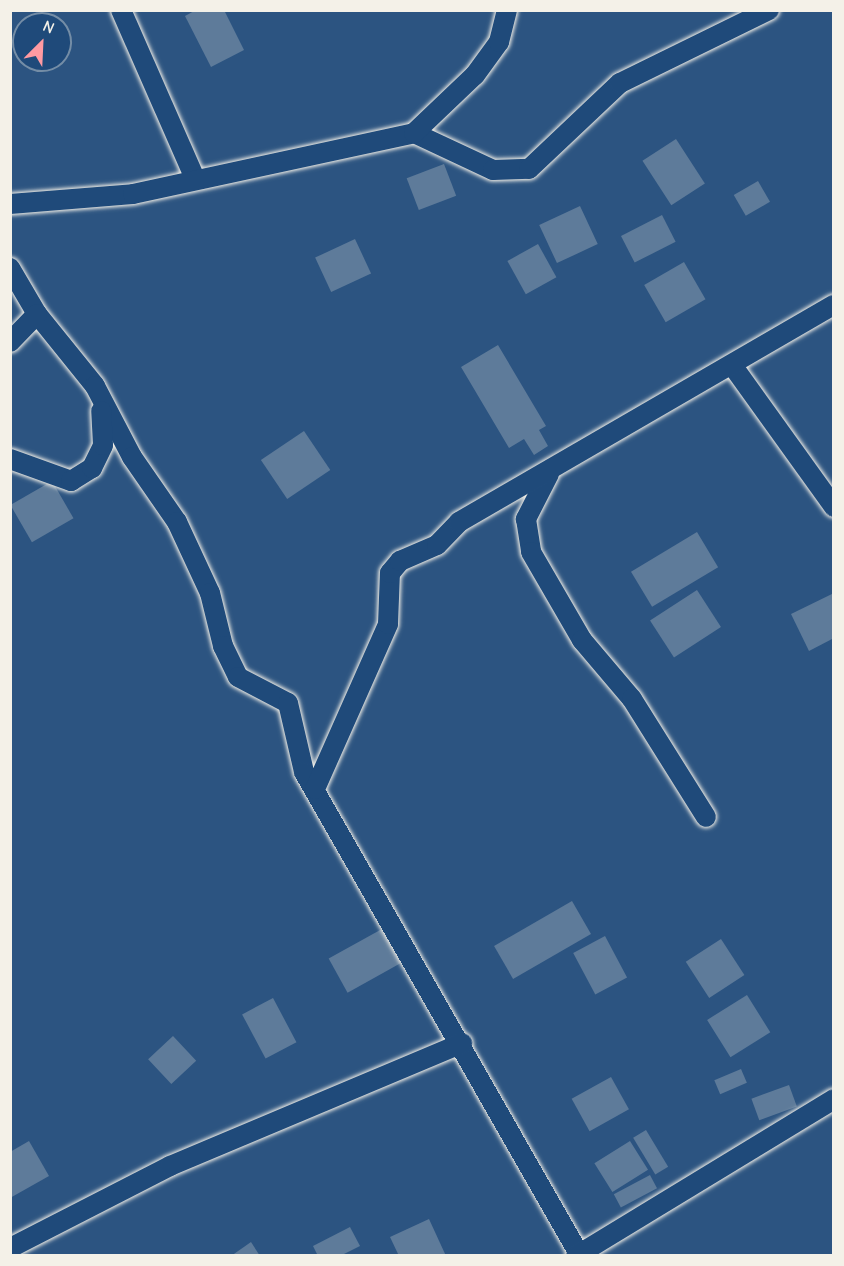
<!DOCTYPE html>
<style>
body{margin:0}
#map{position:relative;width:844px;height:1266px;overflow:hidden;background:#2c5481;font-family:"Comic Neue",sans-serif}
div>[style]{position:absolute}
.building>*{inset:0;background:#5e7b9a;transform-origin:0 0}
.roads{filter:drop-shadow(0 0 2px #f4f1e8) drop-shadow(0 0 2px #f4f1e8)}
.minor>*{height:20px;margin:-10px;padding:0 10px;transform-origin:10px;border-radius:10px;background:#1f4a7a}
span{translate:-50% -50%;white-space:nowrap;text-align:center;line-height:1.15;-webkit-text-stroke:5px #1f4a7a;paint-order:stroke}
.frame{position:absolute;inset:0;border:12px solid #f4f1e8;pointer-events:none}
.north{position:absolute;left:12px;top:12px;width:60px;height:60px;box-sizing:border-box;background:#1f4a7a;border:2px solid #748da6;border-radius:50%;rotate:24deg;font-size:16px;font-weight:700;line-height:24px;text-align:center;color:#f4f1e8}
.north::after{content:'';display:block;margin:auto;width:21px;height:27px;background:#ff9aa2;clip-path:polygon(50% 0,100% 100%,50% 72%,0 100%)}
</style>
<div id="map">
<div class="building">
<div style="clip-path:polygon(196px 10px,224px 10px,244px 50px,211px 67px,185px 16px)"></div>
<div style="left:676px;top:139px;width:53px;height:40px;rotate:57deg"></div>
<div style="left:444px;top:164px;width:34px;height:40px;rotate:69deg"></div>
<div style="left:758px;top:181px;width:24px;height:28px;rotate:60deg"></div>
<div style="left:580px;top:206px;width:42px;height:45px;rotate:65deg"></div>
<div style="left:662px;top:215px;width:30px;height:46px;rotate:63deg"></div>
<div style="left:355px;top:239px;width:38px;height:44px;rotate:65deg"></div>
<div style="left:538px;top:244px;width:38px;height:35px;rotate:61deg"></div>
<div style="left:684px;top:262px;width:43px;height:46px;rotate:60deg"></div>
<div style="clip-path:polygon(498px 345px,546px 426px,539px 430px,548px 446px,534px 455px,524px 439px,509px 448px,461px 367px)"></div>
<div style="left:304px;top:431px;width:47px;height:52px;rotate:56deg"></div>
<div style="left:52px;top:481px;width:43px;height:48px;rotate:60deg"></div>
<div style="left:697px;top:532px;width:41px;height:77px;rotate:59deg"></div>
<div style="left:697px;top:590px;width:44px;height:56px;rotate:57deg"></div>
<div style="clip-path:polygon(834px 593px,834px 638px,809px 651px,791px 614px)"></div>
<div style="left:572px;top:901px;width:38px;height:90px;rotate:60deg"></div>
<div style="left:382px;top:929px;width:39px;height:61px;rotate:61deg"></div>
<div style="left:605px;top:936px;width:47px;height:36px;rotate:62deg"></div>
<div style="left:721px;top:939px;width:43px;height:42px;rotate:57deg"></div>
<div style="left:747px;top:995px;width:44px;height:47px;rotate:58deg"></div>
<div style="left:273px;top:998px;width:50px;height:35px;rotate:62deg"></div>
<div style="left:173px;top:1036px;width:34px;height:34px;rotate:47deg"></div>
<div style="left:741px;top:1069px;width:15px;height:29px;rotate:67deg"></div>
<div style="left:611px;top:1077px;width:37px;height:45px;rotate:61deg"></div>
<div style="left:789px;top:1085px;width:23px;height:40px;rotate:70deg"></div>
<div style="left:646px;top:1130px;width:43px;height:15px;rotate:59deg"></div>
<div style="clip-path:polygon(29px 1141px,49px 1176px,10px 1198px,10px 1152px)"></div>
<div style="left:630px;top:1141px;width:34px;height:42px;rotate:58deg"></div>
<div style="left:650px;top:1175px;width:15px;height:41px;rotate:62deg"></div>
<div style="clip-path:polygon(429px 1219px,446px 1256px,399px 1256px,390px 1237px)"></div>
<div style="clip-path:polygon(350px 1227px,360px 1246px,340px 1256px,318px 1256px,313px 1246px)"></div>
<div style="clip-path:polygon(251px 1242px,260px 1256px,231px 1256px)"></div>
</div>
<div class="roads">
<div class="minor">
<div style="left:121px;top:10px;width:181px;rotate:66.3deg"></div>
<div style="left:414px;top:133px;width:87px;rotate:25.1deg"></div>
<div style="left:493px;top:170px;width:36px;rotate:-2deg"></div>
<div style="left:529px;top:169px;width:125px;rotate:-43.4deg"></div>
<div style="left:620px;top:83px;width:166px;rotate:-26.1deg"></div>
<div style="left:10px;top:204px;width:123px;rotate:-4.6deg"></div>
<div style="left:133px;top:194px;width:288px;rotate:-12.2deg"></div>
<div style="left:414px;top:133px;width:84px;rotate:-43.6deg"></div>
<div style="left:475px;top:75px;width:41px;rotate:-54deg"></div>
<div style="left:499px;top:42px;width:33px;rotate:-76deg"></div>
<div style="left:10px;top:268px;width:53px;rotate:59.6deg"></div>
<div style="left:37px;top:314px;width:92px;rotate:51.1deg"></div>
<div style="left:95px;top:386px;width:80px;rotate:62.5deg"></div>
<div style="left:132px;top:457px;width:79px;rotate:55.3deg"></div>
<div style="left:177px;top:522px;width:78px;rotate:65.1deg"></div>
<div style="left:210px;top:593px;width:55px;rotate:76.2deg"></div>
<div style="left:223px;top:646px;width:34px;rotate:64deg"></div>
<div style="left:238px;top:677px;width:56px;rotate:27.5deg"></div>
<div style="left:288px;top:703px;width:71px;rotate:76.9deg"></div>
<div style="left:304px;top:772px;width:555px;rotate:60.29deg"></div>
<div style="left:10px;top:342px;width:39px;rotate:-46deg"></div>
<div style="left:732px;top:365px;width:175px;rotate:54.3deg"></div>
<div style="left:10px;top:459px;width:65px;rotate:19.8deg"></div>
<div style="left:71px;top:481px;width:25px;rotate:-32deg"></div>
<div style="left:92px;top:468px;width:25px;rotate:-64deg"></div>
<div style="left:103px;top:445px;width:34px;rotate:-93deg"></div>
<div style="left:549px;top:474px;width:51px;rotate:117.1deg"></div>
<div style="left:526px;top:519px;width:33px;rotate:81deg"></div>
<div style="left:531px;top:552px;width:102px;rotate:59.9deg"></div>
<div style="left:582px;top:640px;width:77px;rotate:49.7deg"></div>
<div style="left:632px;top:699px;width:139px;rotate:57.9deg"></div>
<div style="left:315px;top:789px;width:180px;rotate:-66.1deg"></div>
<div style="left:388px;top:624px;width:51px;rotate:-87.8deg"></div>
<div style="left:390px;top:573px;width:16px;rotate:-50deg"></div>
<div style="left:400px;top:561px;width:40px;rotate:-23.4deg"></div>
<div style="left:437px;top:545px;width:32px;rotate:-46deg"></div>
<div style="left:459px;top:522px;width:433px;rotate:-30.1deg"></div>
<div style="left:10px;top:1248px;width:180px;rotate:-27.1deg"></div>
<div style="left:170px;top:1166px;width:317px;rotate:-22.8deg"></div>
<div style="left:576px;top:1256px;width:302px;rotate:-31.3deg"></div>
</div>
</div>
<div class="frame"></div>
<div class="north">N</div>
</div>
